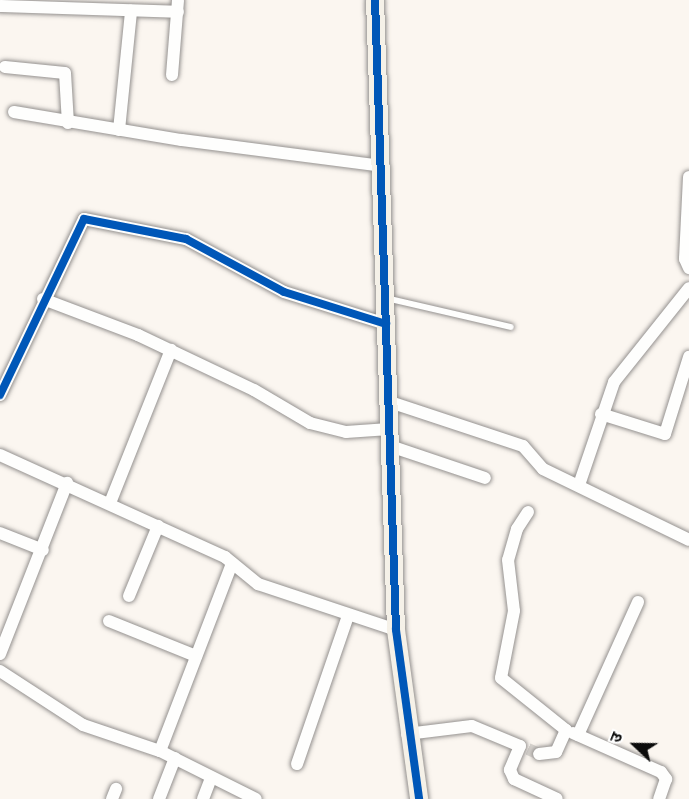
<!DOCTYPE html>
<meta charset="utf-8">
<style>
body{margin:0}
#map{position:relative;width:689px;height:799px;overflow:hidden;background:#fbf6f0;font-family:Georgia,"Noto Sans Devanagari",serif}
div>[style]{position:absolute}
.street-tunnel>*{height:12px;margin-top:-6px;transform-origin:0;background:repeating-linear-gradient(90deg,#d7d3ce 0 12px,transparent 0 18px)}
.roads{filter:drop-shadow(0 0 2px #94918f) drop-shadow(0 0 2px #94918f)}
.lane>*{height:6px;margin:-3px;padding:0 3px;transform-origin:3px;border-radius:3px;background:#fefefd}
.street>*{height:12px;margin:-6px;padding:0 6px;transform-origin:6px;border-radius:6px;background:#fefefd}
.secondary>*{height:18px;margin:-9px;padding:0 9px;transform-origin:9px;border-radius:9px;background:#f5f1e8}
.cycleway>*{height:8px;margin:-4px;padding:0 4px;transform-origin:4px;border-radius:4px;background:#0057b8}
span{translate:-50% -50%;white-space:nowrap;text-align:center;line-height:1.15;-webkit-text-stroke:6px #fff;paint-order:stroke}
.north{position:absolute;left:605px;top:715px;width:60px;height:60px;-webkit-text-stroke:4px #fff;paint-order:stroke;rotate:292deg;font-size:16px;font-weight:700;line-height:24px;text-align:center;color:#0c0c0c}
.north::after{content:'';display:block;margin:auto;width:21px;height:27px;background:#0c0c0c;clip-path:polygon(50% 0,100% 100%,50% 72%,0 100%)}
</style>
<div id="map">
<div class="street-tunnel">
<div style="left:528px;top:749px;width:12px;rotate:24deg"></div>
</div>
<div class="roads">
<div class="lane">
<div style="left:386px;top:298px;width:128px;rotate:13.1deg"></div>
</div>
<div class="street">
<div style="left:0;top:6px;width:178px;rotate:1.9deg"></div>
<div style="left:5px;top:67px;width:60px;rotate:5.7deg"></div>
<div style="left:65px;top:73px;width:50px;rotate:86.6deg"></div>
<div style="left:172px;top:75px;width:75px;rotate:-85.4deg"></div>
<div style="left:14px;top:112px;width:170px;rotate:9.5deg"></div>
<div style="left:182px;top:140px;width:203px;rotate:7.4deg"></div>
<div style="left:119px;top:130px;width:120px;rotate:-84.2deg"></div>
<div style="left:689px;top:177px;width:82px;rotate:92.8deg"></div>
<div style="left:685px;top:259px;width:10px;rotate:66deg"></div>
<div style="left:43px;top:299px;width:102px;rotate:20.8deg"></div>
<div style="left:138px;top:335px;width:128px;rotate:25.4deg"></div>
<div style="left:254px;top:390px;width:65px;rotate:30.5deg"></div>
<div style="left:310px;top:423px;width:37px;rotate:14deg"></div>
<div style="left:346px;top:432px;width:43px;rotate:-4deg"></div>
<div style="left:0;top:395px;width:195px;rotate:-64.5deg"></div>
<div style="left:84px;top:219px;width:104px;rotate:11.1deg"></div>
<div style="left:186px;top:239px;width:111px;rotate:28.4deg"></div>
<div style="left:284px;top:292px;width:107px;rotate:17.4deg"></div>
<div style="left:390px;top:402px;width:140px;rotate:18.3deg"></div>
<div style="left:523px;top:446px;width:30px;rotate:49deg"></div>
<div style="left:543px;top:469px;width:162px;rotate:25.9deg"></div>
<div style="left:601px;top:414px;width:67px;rotate:17.4deg"></div>
<div style="left:665px;top:434px;width:81px;rotate:-72.7deg"></div>
<div style="left:390px;top:446px;width:100px;rotate:18.6deg"></div>
<div style="left:0;top:455px;width:247px;rotate:24.4deg"></div>
<div style="left:225px;top:557px;width:43px;rotate:39.3deg"></div>
<div style="left:258px;top:584px;width:145px;rotate:18.4deg"></div>
<div style="left:579px;top:485px;width:109px;rotate:-71.2deg"></div>
<div style="left:614px;top:382px;width:120px;rotate:-51.4deg"></div>
<div style="left:110px;top:503px;width:165px;rotate:-68.3deg"></div>
<div style="left:528px;top:512px;width:20px;rotate:123deg"></div>
<div style="left:517px;top:529px;width:32px;rotate:106deg"></div>
<div style="left:508px;top:560px;width:51px;rotate:83.3deg"></div>
<div style="left:514px;top:611px;width:68px;rotate:101deg"></div>
<div style="left:501px;top:678px;width:83px;rotate:38.7deg"></div>
<div style="left:566px;top:730px;width:24px;rotate:114deg"></div>
<div style="left:556px;top:752px;width:17px;rotate:173deg"></div>
<div style="left:0;top:533px;width:46px;rotate:21.6deg"></div>
<div style="left:129px;top:596px;width:76px;rotate:-67.5deg"></div>
<div style="left:109px;top:621px;width:94px;rotate:21.9deg"></div>
<div style="left:0;top:654px;width:184px;rotate:-68.6deg"></div>
<div style="left:0;top:671px;width:99px;rotate:33deg"></div>
<div style="left:83px;top:725px;width:81px;rotate:18.7deg"></div>
<div style="left:160px;top:751px;width:107px;rotate:26.6deg"></div>
<div style="left:573px;top:733px;width:96px;rotate:23.9deg"></div>
<div style="left:661px;top:772px;width:9px;rotate:54deg"></div>
<div style="left:666px;top:779px;width:21px;rotate:109deg"></div>
<div style="left:407px;top:734px;width:65px;rotate:-7deg"></div>
<div style="left:472px;top:726px;width:52px;rotate:22.6deg"></div>
<div style="left:520px;top:746px;width:26px;rotate:113deg"></div>
<div style="left:510px;top:770px;width:10px;rotate:66deg"></div>
<div style="left:514px;top:779px;width:47px;rotate:24.9deg"></div>
<div style="left:578px;top:735px;width:146px;rotate:-65.7deg"></div>
<div style="left:160px;top:751px;width:201px;rotate:-69deg"></div>
<div style="left:297px;top:764px;width:157px;rotate:-71deg"></div>
<div style="left:112px;top:799px;width:11px;rotate:-68deg"></div>
<div style="left:159px;top:799px;width:44px;rotate:-68.7deg"></div>
<div style="left:203px;top:799px;width:22px;rotate:-69deg"></div>
</div>
<div class="secondary">
<div style="left:375px;top:0;width:630px;rotate:88.09deg"></div>
<div style="left:396px;top:630px;width:171px;rotate:82.2deg"></div>
</div>
</div>
<div class="cycleway">
<div style="left:375px;top:0;width:630px;rotate:88.09deg"></div>
<div style="left:396px;top:630px;width:171px;rotate:82.2deg"></div>
<div style="left:0;top:395px;width:195px;rotate:-64.5deg"></div>
<div style="left:84px;top:219px;width:104px;rotate:11.1deg"></div>
<div style="left:186px;top:239px;width:111px;rotate:28.4deg"></div>
<div style="left:284px;top:292px;width:107px;rotate:17.4deg"></div>
</div>
<div class="north">उ</div>
</div>
